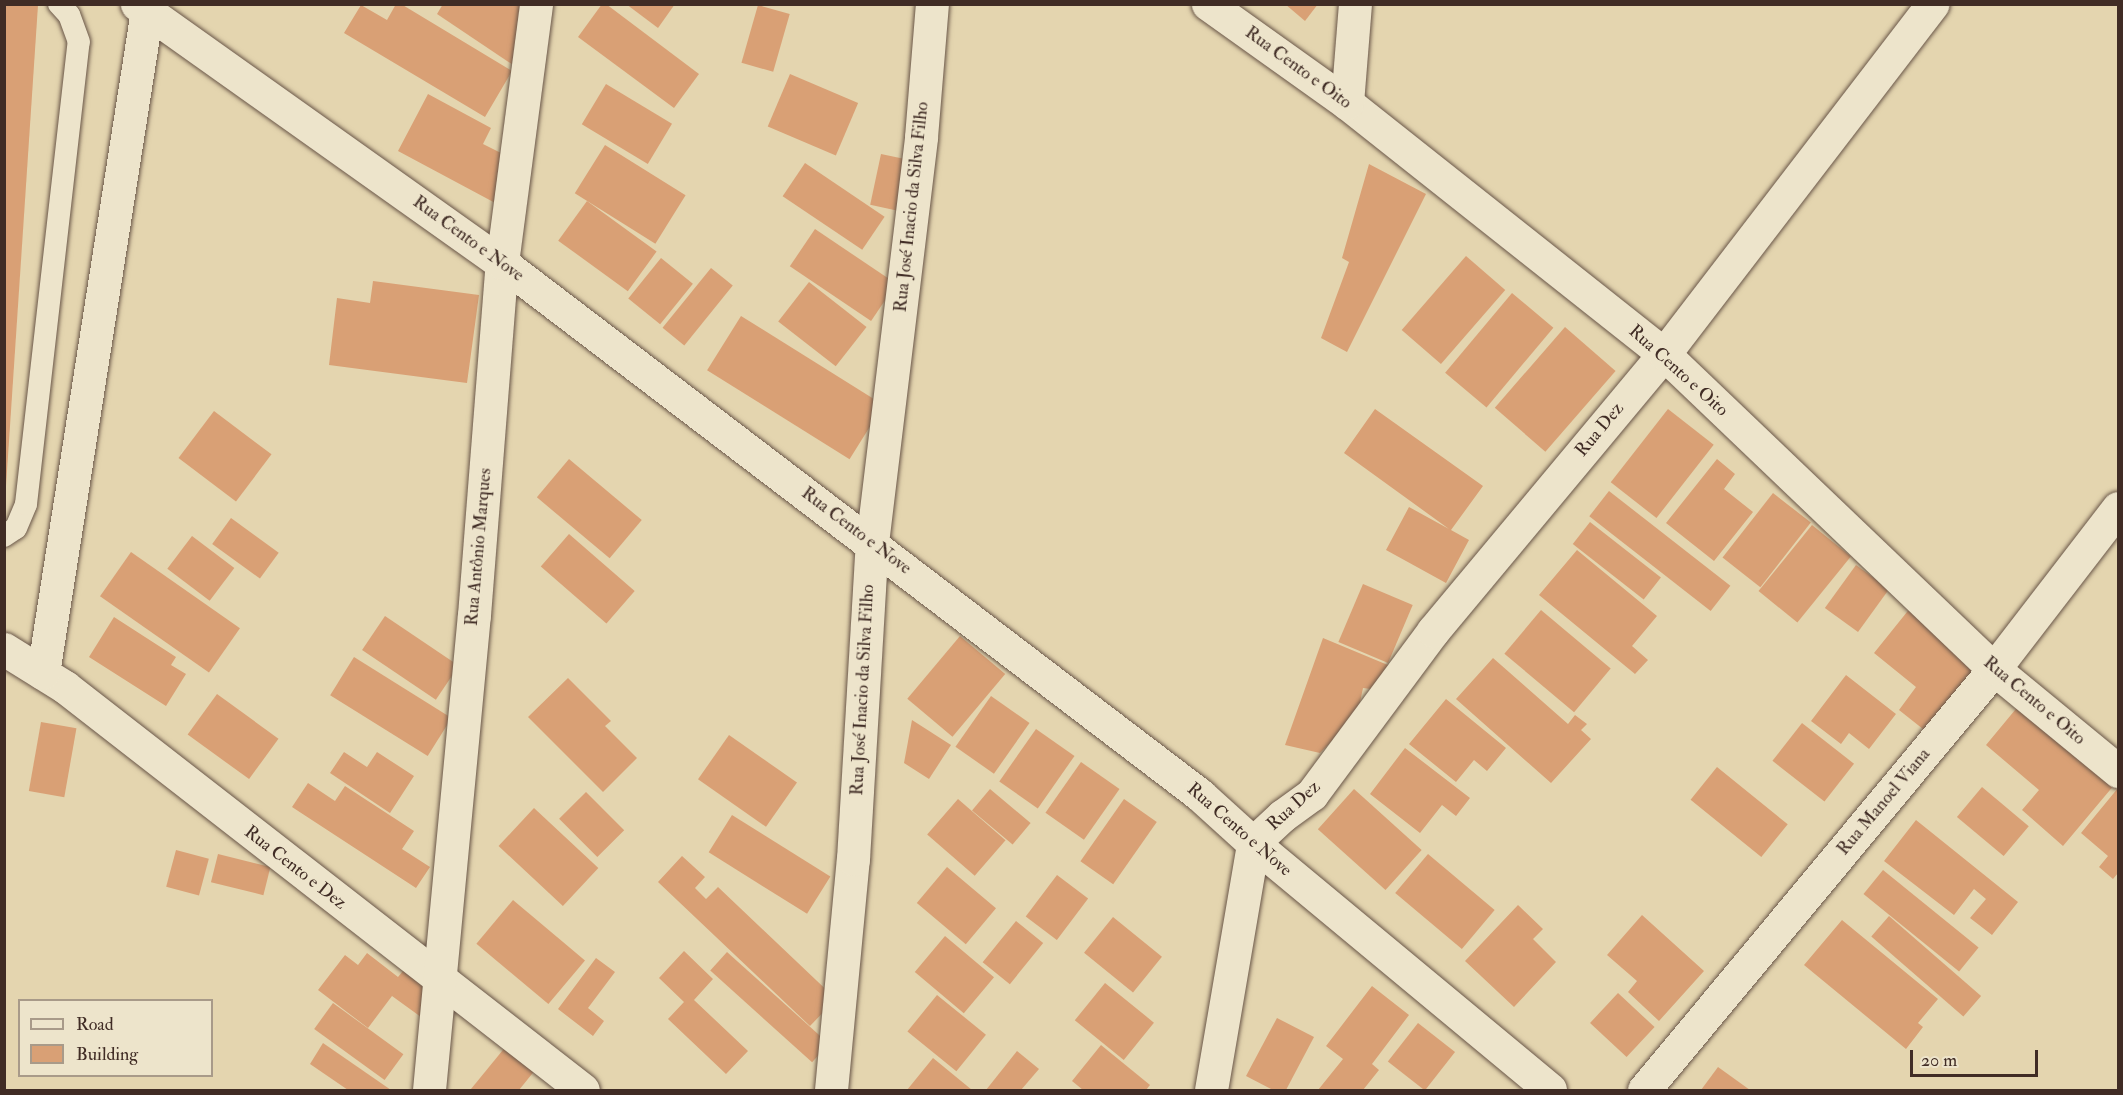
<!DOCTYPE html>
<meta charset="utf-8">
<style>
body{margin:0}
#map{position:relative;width:2123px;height:1095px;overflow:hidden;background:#e4d5af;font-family:"IM FELL Double Pica",serif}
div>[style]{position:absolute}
.building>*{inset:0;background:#d9a075;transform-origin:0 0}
.roads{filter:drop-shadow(0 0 2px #695648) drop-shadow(0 0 2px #695648)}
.lane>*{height:22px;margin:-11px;padding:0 11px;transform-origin:11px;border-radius:11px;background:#ede4cb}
.street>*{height:33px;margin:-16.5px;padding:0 16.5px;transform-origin:16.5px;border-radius:16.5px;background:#ede4cb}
span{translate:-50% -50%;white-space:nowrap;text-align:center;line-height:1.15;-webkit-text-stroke:4.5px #ede4cb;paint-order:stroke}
.street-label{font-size:18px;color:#402c25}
.frame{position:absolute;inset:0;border:6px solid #402c25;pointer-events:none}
.legend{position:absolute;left:18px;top:999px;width:195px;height:78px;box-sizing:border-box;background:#ede4cb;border:2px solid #a89a89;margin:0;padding:8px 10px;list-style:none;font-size:18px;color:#402c25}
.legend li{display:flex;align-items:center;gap:12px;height:30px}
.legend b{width:30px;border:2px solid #a89a89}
.scale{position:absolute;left:1910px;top:1050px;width:128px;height:27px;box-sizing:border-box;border:3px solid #402c25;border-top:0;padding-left:8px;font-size:18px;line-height:21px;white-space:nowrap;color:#402c25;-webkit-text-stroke:4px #ede4cb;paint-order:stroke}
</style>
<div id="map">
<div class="building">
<div style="clip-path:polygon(4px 4px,38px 5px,6px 486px,4px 485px)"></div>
<div style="clip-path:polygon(396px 4px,401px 4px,512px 71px,485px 117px,344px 33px,361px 5px,387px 20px)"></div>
<div style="clip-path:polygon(443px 4px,530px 4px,519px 69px,437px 14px)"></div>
<div style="clip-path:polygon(602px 4px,606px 4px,699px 74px,674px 108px,578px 37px)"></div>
<div style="clip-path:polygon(626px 4px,675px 4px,658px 28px)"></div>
<div style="clip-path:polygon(1285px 4px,1318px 4px,1305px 21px)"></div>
<div style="left:758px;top:5px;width:33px;height:60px;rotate:16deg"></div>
<div style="left:790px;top:74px;width:74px;height:57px;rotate:23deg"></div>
<div style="left:606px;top:84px;width:77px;height:47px;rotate:31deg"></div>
<div style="clip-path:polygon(428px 94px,491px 128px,483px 144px,509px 157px,499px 205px,398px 151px)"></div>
<div style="left:605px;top:145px;width:95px;height:57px;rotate:32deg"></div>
<div style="left:881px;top:154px;width:34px;height:52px;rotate:12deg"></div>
<div style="left:805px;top:163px;width:96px;height:40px;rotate:34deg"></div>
<div style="clip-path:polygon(1369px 164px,1426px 194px,1347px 352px,1321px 338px,1349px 262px,1342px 258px)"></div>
<div style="left:587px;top:201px;width:86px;height:49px;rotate:36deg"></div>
<div style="left:815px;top:229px;width:98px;height:45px;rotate:34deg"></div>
<div style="left:1466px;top:256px;width:52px;height:98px;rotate:41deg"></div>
<div style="left:661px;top:258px;width:41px;height:52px;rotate:39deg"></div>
<div style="left:711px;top:268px;width:28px;height:77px;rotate:39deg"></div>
<div style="clip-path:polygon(373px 281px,479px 295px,467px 383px,329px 365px,337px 298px,370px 303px)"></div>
<div style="left:809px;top:282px;width:73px;height:50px;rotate:38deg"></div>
<div style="left:1512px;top:293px;width:54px;height:104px;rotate:40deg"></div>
<div style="left:741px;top:316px;width:168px;height:64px;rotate:32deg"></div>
<div style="left:1565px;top:327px;width:67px;height:107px;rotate:41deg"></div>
<div style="clip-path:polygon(1375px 409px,1483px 486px,1451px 530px,1469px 540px,1446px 583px,1386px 550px,1409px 507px,1449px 529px,1344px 453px)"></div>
<div style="left:1668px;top:409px;width:58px;height:93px;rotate:38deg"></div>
<div style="left:214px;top:411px;width:72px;height:59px;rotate:37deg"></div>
<div style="left:569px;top:459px;width:95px;height:50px;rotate:40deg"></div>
<div style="clip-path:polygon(1717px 459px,1735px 474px,1724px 489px,1753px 512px,1714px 561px,1666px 523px)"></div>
<div style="left:1609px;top:491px;width:154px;height:32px;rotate:38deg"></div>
<div style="left:1773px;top:493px;width:48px;height:82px;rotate:38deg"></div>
<div style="left:231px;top:518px;width:59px;height:32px;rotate:36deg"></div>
<div style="left:1590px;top:522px;width:90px;height:28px;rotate:38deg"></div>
<div style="left:1812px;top:525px;width:50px;height:85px;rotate:39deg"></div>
<div style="left:569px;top:534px;width:87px;height:43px;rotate:41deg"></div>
<div style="left:192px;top:536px;width:53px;height:41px;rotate:37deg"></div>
<div style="clip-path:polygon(1577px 550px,1657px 616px,1632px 646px,1648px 660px,1635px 674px,1539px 595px)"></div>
<div style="left:131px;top:552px;width:133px;height:54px;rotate:35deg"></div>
<div style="left:1856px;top:565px;width:41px;height:53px;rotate:36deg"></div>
<div style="left:1363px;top:584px;width:54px;height:63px;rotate:23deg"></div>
<div style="clip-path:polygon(1911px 607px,1982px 664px,1928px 733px,1899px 710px,1916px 687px,1874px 653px)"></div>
<div style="left:1541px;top:610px;width:91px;height:57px;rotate:40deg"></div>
<div style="left:385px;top:616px;width:89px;height:41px;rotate:34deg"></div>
<div style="clip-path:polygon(114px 617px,176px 657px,171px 665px,186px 674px,166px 706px,89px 657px)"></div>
<div style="left:960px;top:636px;width:59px;height:82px;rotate:40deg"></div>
<div style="clip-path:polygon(1323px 638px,1395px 668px,1378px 690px,1363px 688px,1357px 716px,1320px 753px,1285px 745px)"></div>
<div style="left:354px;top:657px;width:115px;height:45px;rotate:32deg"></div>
<div style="clip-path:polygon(1493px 658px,1568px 724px,1575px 715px,1587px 724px,1581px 730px,1591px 739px,1551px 783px,1456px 699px)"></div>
<div style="clip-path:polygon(1846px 675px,1896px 714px,1869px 749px,1849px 733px,1841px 744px,1811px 721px)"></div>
<div style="clip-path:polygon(568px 678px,611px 721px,605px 726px,637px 758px,603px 792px,528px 717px)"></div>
<div style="left:217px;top:694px;width:76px;height:50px;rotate:36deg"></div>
<div style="left:991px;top:696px;width:47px;height:62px;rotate:35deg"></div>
<div style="clip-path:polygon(1446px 699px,1506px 748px,1487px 771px,1474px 760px,1456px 782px,1409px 744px)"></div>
<div style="clip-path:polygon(2020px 704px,2115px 784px,2063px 846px,2022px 810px,2039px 790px,1986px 745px)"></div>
<div style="clip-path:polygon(912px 720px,951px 745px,929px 779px,904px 763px)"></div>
<div style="left:41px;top:722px;width:36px;height:70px;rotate:10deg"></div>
<div style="left:1802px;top:723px;width:66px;height:48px;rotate:38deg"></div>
<div style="left:1036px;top:729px;width:47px;height:64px;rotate:35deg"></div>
<div style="left:729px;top:735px;width:83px;height:54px;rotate:35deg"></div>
<div style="clip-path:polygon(1405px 748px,1470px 798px,1456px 816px,1442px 805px,1420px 833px,1370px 794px)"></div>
<div style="clip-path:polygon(344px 752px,367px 767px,377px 752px,414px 776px,390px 813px,330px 773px)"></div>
<div style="left:1081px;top:762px;width:47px;height:62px;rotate:35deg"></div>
<div style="left:1717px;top:767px;width:91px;height:42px;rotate:39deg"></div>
<div style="clip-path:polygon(308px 783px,335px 801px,345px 786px,414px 831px,402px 849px,430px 867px,416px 888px,292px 807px)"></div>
<div style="left:1982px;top:787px;width:61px;height:39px;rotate:40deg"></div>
<div style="clip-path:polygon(2118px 788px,2118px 873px,2113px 879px,2099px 867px,2108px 856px,2081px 833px)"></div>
<div style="left:990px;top:789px;width:53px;height:28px;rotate:40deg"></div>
<div style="left:1354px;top:789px;width:91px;height:54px;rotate:42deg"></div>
<div style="left:586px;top:792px;width:54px;height:38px;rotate:45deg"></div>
<div style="left:958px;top:799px;width:63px;height:47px;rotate:41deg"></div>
<div style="left:1124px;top:799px;width:40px;height:76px;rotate:35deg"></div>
<div style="left:534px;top:808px;width:88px;height:52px;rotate:43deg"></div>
<div style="left:732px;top:815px;width:116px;height:44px;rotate:32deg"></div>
<div style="clip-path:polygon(1916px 820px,2018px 902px,1992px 935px,1970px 918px,1986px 899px,1974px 889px,1954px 915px,1884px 861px)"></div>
<div style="left:176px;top:850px;width:34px;height:38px;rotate:15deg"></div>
<div style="left:218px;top:854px;width:54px;height:29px;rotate:14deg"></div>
<div style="left:1428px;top:854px;width:87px;height:51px;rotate:40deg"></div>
<div style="clip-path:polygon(682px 856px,705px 877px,695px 888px,706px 899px,718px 887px,836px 999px,810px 1026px,658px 882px)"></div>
<div style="left:947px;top:867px;width:64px;height:47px;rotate:40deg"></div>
<div style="left:1883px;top:870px;width:123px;height:31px;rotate:39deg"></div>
<div style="left:1057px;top:875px;width:39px;height:52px;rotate:37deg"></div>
<div style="left:513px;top:900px;width:94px;height:57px;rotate:40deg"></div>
<div style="clip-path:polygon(1518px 905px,1543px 929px,1533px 939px,1556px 962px,1514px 1007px,1465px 961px)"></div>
<div style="clip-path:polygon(1642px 915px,1704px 971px,1659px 1021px,1628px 992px,1637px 981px,1607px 955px)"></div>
<div style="left:1889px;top:916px;width:122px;height:27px;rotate:41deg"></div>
<div style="left:1113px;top:917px;width:63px;height:46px;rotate:39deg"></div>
<div style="clip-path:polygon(1842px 920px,1938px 999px,1918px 1023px,1923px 1027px,1906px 1049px,1804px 965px)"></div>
<div style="left:1016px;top:921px;width:35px;height:53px;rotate:39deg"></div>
<div style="left:945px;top:936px;width:64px;height:47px;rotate:40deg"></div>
<div style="clip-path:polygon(684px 951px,713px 979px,694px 1000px,748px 1051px,726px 1074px,668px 1019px,684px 1002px,659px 978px)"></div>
<div style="left:727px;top:952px;width:137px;height:25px;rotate:42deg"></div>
<div style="clip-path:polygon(367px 953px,398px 977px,408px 965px,432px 983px,421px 1017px,392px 996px,368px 1028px,318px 990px,345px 955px,358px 965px)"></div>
<div style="clip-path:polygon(596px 958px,615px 972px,588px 1008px,604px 1021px,593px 1036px,558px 1009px)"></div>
<div style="left:1105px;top:983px;width:63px;height:48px;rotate:39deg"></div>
<div style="clip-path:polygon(1372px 986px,1409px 1015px,1372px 1064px,1379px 1070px,1363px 1090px,1318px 1090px,1343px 1059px,1326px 1046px)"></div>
<div style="left:1618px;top:993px;width:50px;height:41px;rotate:43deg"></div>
<div style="left:937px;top:995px;width:63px;height:47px;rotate:39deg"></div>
<div style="left:333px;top:1003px;width:87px;height:32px;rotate:36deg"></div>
<div style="clip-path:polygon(1277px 1018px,1314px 1037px,1286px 1090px,1273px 1090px,1246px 1076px)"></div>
<div style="left:1418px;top:1023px;width:47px;height:49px;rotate:38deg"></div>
<div style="clip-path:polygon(323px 1043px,391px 1090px,348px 1090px,310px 1064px)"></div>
<div style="clip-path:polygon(507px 1045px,536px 1069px,519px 1090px,473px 1090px,471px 1089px)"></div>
<div style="clip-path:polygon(1101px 1045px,1150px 1085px,1146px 1090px,1083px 1090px,1072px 1081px)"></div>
<div style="clip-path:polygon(1017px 1051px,1039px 1069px,1021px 1090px,986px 1090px)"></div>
<div style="clip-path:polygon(933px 1058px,972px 1090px,907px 1090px)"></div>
<div style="clip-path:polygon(1718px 1067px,1750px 1090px,1701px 1090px)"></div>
</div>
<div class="roads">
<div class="lane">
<div style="left:4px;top:536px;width:14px;rotate:-34deg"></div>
<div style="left:16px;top:528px;width:26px;rotate:-67deg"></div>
<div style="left:26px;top:504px;width:465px;rotate:-83.5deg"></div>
<div style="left:79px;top:42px;width:29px;rotate:-110deg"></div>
<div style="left:69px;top:15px;width:15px;rotate:-132deg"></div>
</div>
<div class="street">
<div style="left:137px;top:4px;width:448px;rotate:35.4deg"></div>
<div style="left:502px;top:263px;width:878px;rotate:37.31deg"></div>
<div style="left:1200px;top:795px;width:72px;rotate:42.2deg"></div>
<div style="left:1253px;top:843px;width:386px;rotate:39.7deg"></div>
<div style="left:1208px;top:4px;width:171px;rotate:35.5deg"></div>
<div style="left:1347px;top:103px;width:404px;rotate:38.4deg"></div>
<div style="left:1664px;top:354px;width:456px;rotate:43.7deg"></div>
<div style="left:1994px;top:669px;width:161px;rotate:39.4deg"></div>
<div style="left:1347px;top:103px;width:99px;rotate:-85.4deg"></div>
<div style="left:4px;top:649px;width:72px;rotate:31.9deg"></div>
<div style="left:65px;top:687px;width:656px;rotate:37.88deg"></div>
<div style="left:43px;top:673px;width:677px;rotate:-81.08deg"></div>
<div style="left:429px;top:1090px;width:477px;rotate:-84.6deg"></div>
<div style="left:474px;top:615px;width:353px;rotate:-85.5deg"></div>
<div style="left:502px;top:263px;width:261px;rotate:-82.5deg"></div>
<div style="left:831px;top:1090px;width:232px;rotate:-84.6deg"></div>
<div style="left:853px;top:859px;width:317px;rotate:-86.6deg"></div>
<div style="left:872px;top:543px;width:409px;rotate:-83.1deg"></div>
<div style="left:921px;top:137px;width:133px;rotate:-85.3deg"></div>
<div style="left:1211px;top:1090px;width:251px;rotate:-80.3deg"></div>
<div style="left:1253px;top:843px;width:40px;rotate:-43deg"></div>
<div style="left:1282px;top:816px;width:37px;rotate:-36deg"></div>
<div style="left:1312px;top:794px;width:203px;rotate:-53.4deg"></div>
<div style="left:1433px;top:631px;width:361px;rotate:-50.2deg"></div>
<div style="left:1664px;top:354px;width:441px;rotate:-52.5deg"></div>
<div style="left:1644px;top:1090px;width:547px;rotate:-50.26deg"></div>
<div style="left:1994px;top:669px;width:203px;rotate:-52.4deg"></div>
</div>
</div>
<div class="street-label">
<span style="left:1298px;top:68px;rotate:36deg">Rua Cento e Oito</span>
<span style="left:912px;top:207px;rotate:-84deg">Rua José Inacio da Silva Filho</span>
<span style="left:468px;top:239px;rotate:36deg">Rua Cento e Nove</span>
<span style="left:1678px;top:371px;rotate:42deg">Rua Cento e Oito</span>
<span style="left:1600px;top:430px;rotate:-50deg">Rua Dez</span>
<span style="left:856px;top:531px;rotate:37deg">Rua Cento e Nove</span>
<span style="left:479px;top:547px;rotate:-85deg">Rua Antônio Marques</span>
<span style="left:863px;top:690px;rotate:-87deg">Rua José Inacio da Silva Filho</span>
<span style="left:2034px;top:701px;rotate:40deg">Rua Cento e Oito</span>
<span style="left:1884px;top:802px;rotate:-50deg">Rua Manoel Viana</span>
<span style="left:1294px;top:806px;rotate:-42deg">Rua Dez</span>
<span style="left:1239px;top:830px;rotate:41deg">Rua Cento e Nove</span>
<span style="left:295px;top:868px;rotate:38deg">Rua Cento e Dez</span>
</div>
<div class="frame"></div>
<ul class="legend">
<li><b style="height:8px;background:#ede4cb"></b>Road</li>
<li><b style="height:16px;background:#d9a075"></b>Building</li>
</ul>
<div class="scale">20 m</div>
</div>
